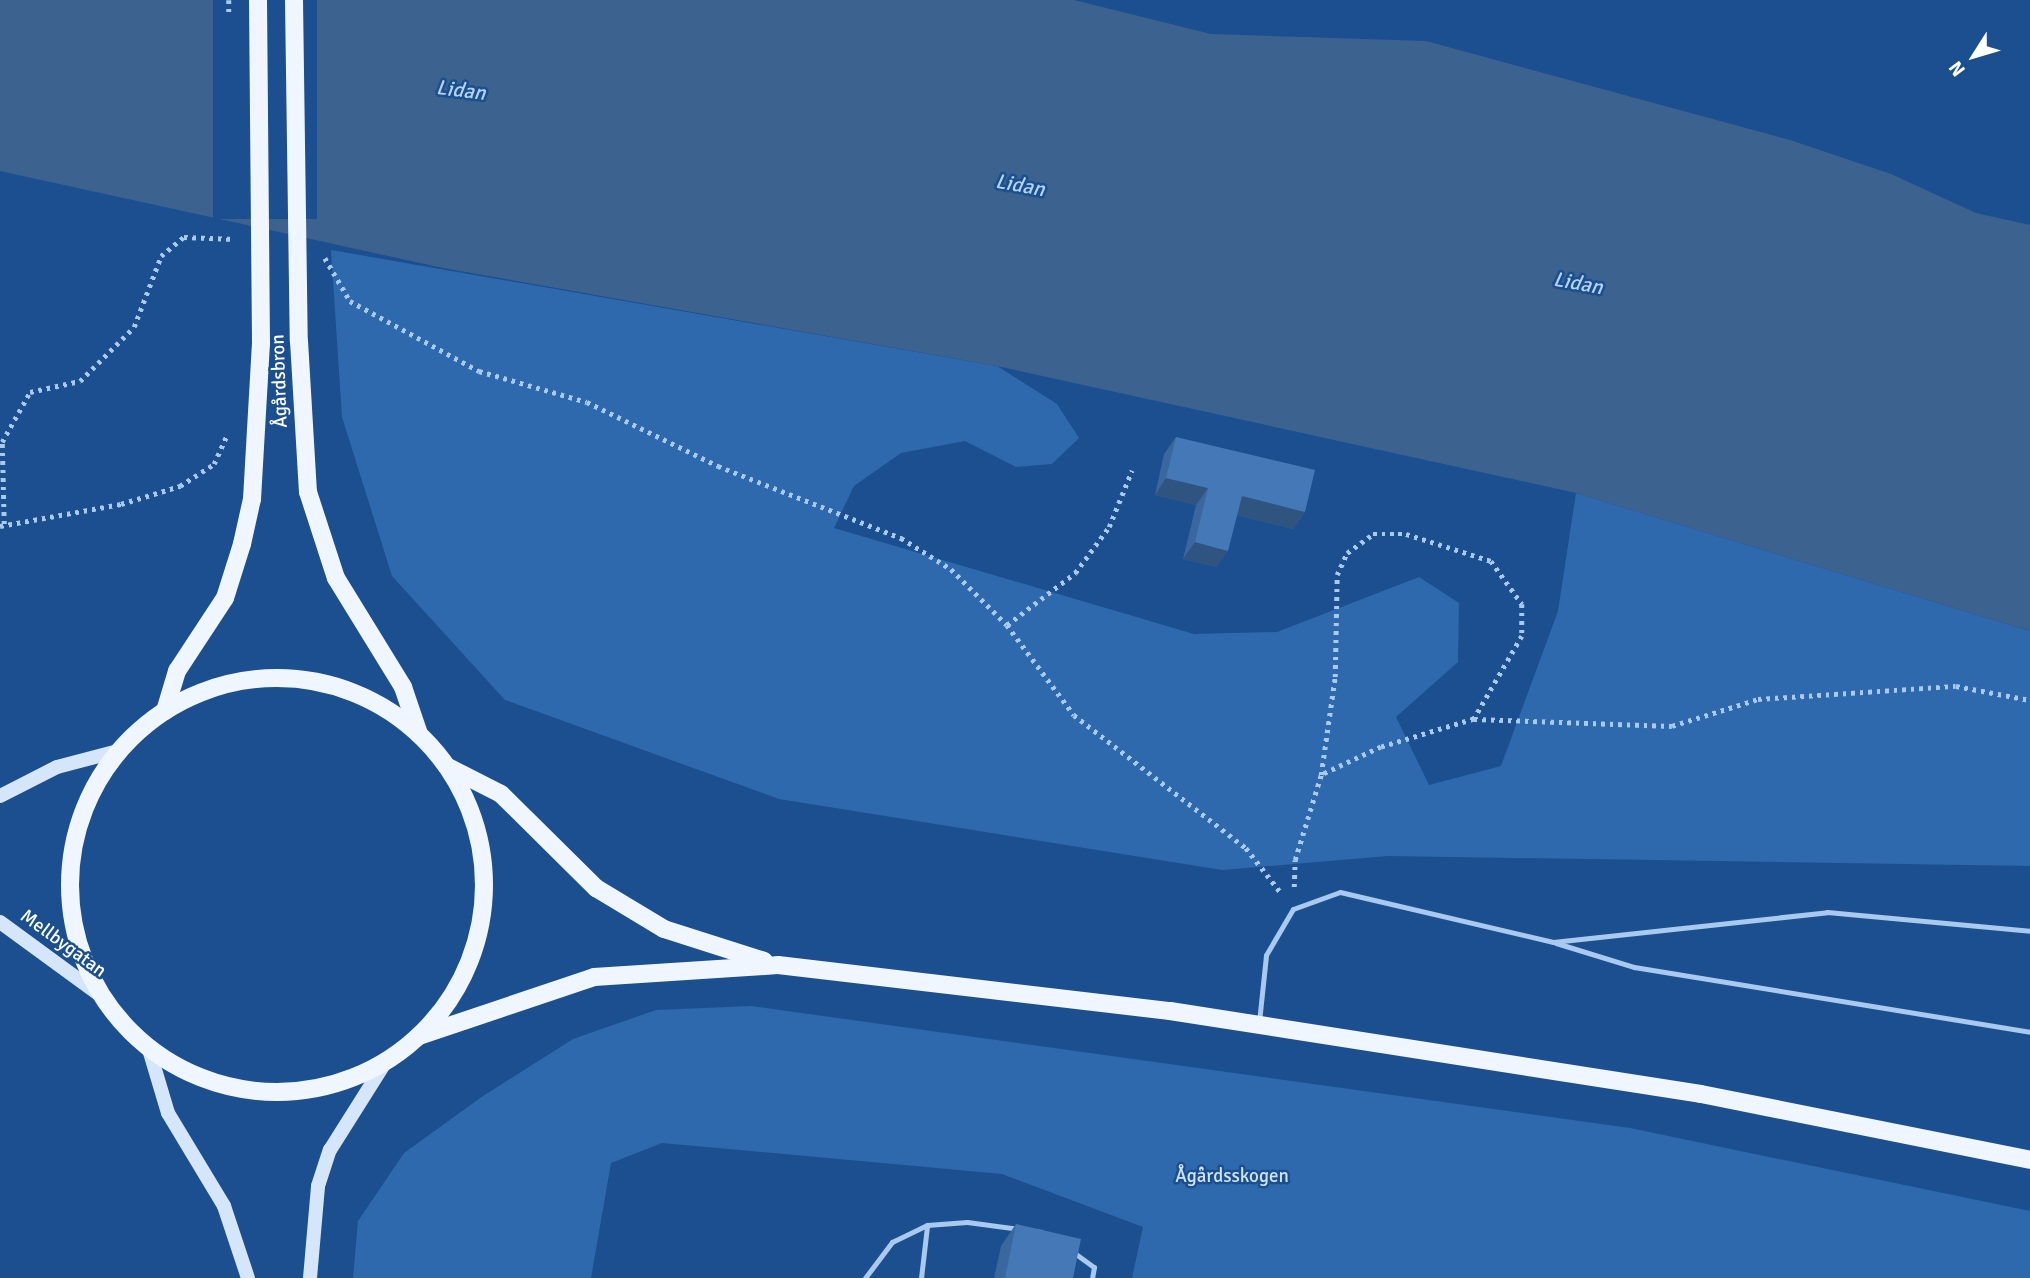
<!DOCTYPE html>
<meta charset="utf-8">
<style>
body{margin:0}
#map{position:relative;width:2030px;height:1278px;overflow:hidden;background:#1b4f8f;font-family:Signika,sans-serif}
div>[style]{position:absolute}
.green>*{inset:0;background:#2e69ad}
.water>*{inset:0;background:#3c6290}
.pier>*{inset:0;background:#1b4f8f;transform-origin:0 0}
.path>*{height:4.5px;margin-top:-2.25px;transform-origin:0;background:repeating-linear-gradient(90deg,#a9c9ee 0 3.5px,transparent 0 8.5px)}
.lane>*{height:5px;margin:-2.5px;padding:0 2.5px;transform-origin:2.5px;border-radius:2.5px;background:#a9c9ee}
.secondary>*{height:14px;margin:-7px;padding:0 7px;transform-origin:7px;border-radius:7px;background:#d6e6fa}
.primary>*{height:18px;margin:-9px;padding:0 9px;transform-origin:9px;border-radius:9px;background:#f0f6ff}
.primary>.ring{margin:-9px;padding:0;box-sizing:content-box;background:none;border:18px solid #f0f6ff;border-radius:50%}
.path-bridge>*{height:4.5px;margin-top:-2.25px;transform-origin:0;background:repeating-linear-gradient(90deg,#a9c9ee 0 3.5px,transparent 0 8.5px)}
.primary-bridge>*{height:18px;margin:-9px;padding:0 9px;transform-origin:9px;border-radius:9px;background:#f0f6ff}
.wall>*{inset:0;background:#3a679d}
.shaded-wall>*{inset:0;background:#305480}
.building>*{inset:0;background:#4478b7}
span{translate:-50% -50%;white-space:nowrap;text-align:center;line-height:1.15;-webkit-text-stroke:5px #1b4f8f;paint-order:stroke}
.street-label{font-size:19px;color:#fff}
.park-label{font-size:19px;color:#cfe3fa}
.water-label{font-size:21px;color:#b5d3f5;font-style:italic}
.north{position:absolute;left:1939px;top:21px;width:70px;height:70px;-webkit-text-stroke:5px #1b4f8f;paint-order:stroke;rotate:233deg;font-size:19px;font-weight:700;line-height:28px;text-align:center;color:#fff}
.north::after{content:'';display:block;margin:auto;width:24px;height:32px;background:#fff;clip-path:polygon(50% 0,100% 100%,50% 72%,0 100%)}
</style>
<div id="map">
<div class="green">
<div style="clip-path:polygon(331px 250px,997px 366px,1057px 404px,1079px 438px,1052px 464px,1016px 467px,965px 441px,901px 453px,854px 486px,834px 528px,1194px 634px,1277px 632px,1419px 577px,1459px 603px,1458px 662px,1396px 717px,1429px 785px,1501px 766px,1558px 611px,1576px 493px,2030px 631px,2030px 866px,1388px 856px,1222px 870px,779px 799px,505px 700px,392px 576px,342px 417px)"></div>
<div style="clip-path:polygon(751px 1006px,1630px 1128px,2030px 1211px,2030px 1278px,1132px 1278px,1143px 1227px,1002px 1174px,662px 1143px,611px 1163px,591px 1278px,353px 1278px,358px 1221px,404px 1153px,483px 1096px,573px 1039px,656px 1010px)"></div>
</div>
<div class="water">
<div style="clip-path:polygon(0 0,1074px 0,1211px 34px,1426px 41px,1790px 140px,1891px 174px,1976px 213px,2030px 225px,2030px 631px,1576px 493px,997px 366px,443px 268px,0 171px)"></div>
</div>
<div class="pier">
<div style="left:213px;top:0;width:104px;height:219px"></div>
</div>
<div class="path">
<div style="left:325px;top:258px;width:50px;rotate:59.8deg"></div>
<div style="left:350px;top:301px;width:147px;rotate:28.5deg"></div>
<div style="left:479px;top:371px;width:112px;rotate:16deg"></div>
<div style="left:587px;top:402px;width:146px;rotate:26deg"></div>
<div style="left:718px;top:466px;width:197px;rotate:21.5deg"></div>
<div style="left:901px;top:538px;width:59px;rotate:31.8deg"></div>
<div style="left:951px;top:569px;width:79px;rotate:45deg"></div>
<div style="left:1007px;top:625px;width:86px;rotate:-37.4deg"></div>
<div style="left:1075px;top:573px;width:57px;rotate:-53.5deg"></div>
<div style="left:1109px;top:527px;width:61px;rotate:-68deg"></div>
<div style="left:4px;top:524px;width:82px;rotate:-91.4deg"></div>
<div style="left:2px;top:442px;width:57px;rotate:-60.8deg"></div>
<div style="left:30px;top:392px;width:51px;rotate:-12.4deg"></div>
<div style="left:80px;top:381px;width:76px;rotate:-45deg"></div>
<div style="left:134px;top:327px;width:76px;rotate:-69.2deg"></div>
<div style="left:161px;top:256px;width:30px;rotate:-40deg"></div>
<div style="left:184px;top:237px;width:51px;rotate:2.2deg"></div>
<div style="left:0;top:526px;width:123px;rotate:-10.3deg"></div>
<div style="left:121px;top:504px;width:62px;rotate:-17deg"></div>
<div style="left:180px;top:486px;width:40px;rotate:-32.9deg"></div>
<div style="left:214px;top:464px;width:32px;rotate:-66deg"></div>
<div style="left:1007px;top:625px;width:112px;rotate:53.3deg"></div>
<div style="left:1074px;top:715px;width:217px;rotate:37.7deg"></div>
<div style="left:1246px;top:848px;width:58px;rotate:52deg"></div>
<div style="left:1474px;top:719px;width:198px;rotate:2deg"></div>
<div style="left:1672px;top:726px;width:90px;rotate:-17.4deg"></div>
<div style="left:1758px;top:699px;width:198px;rotate:-3.8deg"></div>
<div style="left:1956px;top:686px;width:75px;rotate:10.7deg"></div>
<div style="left:1294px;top:887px;width:27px;rotate:-88deg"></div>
<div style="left:1295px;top:860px;width:89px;rotate:-73deg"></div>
<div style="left:1321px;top:775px;width:99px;rotate:-81.9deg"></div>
<div style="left:1335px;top:677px;width:102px;rotate:-88.9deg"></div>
<div style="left:1337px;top:575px;width:24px;rotate:-66deg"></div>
<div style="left:1347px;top:553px;width:32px;rotate:-36deg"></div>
<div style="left:1373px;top:534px;width:33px"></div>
<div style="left:1406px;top:534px;width:89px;rotate:17.6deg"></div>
<div style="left:1491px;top:561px;width:53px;rotate:54.2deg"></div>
<div style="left:1522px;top:604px;width:32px;rotate:90deg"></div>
<div style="left:1522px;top:636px;width:96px;rotate:120deg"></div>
<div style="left:1474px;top:719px;width:97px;rotate:163.2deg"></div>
<div style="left:1381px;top:747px;width:66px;rotate:155deg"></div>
</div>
<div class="lane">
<div style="left:1556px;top:943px;width:82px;rotate:17.1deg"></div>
<div style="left:1634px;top:967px;width:401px;rotate:9.3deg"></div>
<div style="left:1259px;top:1022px;width:67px;rotate:-84deg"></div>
<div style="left:1266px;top:955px;width:53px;rotate:-59.6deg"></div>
<div style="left:1293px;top:909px;width:50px;rotate:-19.9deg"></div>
<div style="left:1340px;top:892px;width:219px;rotate:13.2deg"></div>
<div style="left:1553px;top:942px;width:276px;rotate:-6.2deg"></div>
<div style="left:1827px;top:912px;width:204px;rotate:5.3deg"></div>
<div style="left:1073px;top:1252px;width:26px;rotate:36deg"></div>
<div style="left:1094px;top:1267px;width:11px;rotate:100deg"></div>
<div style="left:865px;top:1278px;width:45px;rotate:-53.1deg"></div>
<div style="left:892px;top:1242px;width:39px;rotate:-26deg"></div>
<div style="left:927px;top:1225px;width:40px;rotate:-4.3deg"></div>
<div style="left:967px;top:1222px;width:75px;rotate:7.7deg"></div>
<div style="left:921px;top:1278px;width:52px;rotate:-83.4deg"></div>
</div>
<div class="secondary">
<div style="left:0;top:796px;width:64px;rotate:-27deg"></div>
<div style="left:57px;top:767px;width:63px;rotate:-14.7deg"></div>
<div style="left:0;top:922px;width:129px;rotate:36.2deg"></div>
<div style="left:148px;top:1046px;width:70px;rotate:73.4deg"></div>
<div style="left:168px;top:1113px;width:109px;rotate:58.9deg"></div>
<div style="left:224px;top:1206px;width:76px;rotate:71.6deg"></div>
<div style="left:310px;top:1278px;width:92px;rotate:-85deg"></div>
<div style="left:318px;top:1186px;width:38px;rotate:-72deg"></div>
<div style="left:330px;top:1150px;width:105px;rotate:-57.8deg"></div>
</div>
<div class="primary">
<div style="left:299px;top:341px;width:151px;rotate:86.6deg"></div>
<div style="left:308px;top:492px;width:90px;rotate:72deg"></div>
<div style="left:336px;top:578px;width:128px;rotate:58.4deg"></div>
<div style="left:403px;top:687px;width:50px;rotate:71.2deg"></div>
<div class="ring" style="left:70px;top:678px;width:396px;height:396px"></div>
<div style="left:165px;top:711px;width:42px;rotate:-73.3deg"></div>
<div style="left:177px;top:671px;width:87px;rotate:-56.7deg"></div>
<div style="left:225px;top:598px;width:57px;rotate:-72.5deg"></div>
<div style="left:242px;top:544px;width:46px;rotate:-77.5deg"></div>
<div style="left:252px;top:499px;width:155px;rotate:-86.7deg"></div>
<div style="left:448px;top:767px;width:59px;rotate:27deg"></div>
<div style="left:501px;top:794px;width:134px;rotate:44.7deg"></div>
<div style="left:596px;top:888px;width:79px;rotate:31.1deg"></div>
<div style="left:664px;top:929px;width:105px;rotate:17.7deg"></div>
<div style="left:419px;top:1036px;width:185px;rotate:-18.6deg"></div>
<div style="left:594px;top:977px;width:184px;rotate:-3.7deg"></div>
<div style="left:778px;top:965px;width:395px;rotate:6.7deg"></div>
<div style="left:1170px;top:1011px;width:537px;rotate:8.88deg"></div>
<div style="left:1701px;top:1094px;width:336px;rotate:11.3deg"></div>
</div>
<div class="path-bridge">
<div style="left:229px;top:0;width:13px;rotate:90deg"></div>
</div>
<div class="primary-bridge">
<div style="left:258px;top:0;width:344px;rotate:89.5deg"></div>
<div style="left:294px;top:0;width:341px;rotate:89.2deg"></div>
</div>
<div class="wall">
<div style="clip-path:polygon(1176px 437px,1305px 512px,1293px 529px,1237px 515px,1217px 567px,1183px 559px,1196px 505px,1155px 495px,1164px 454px)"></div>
<div style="clip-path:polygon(1016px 1224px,1073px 1278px,994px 1278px,1001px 1246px)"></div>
</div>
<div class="shaded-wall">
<div style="clip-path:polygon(1166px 478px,1208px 488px,1196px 505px,1155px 495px)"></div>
<div style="clip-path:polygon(1242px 496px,1305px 512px,1293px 529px,1230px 513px)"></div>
<div style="clip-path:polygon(1195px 542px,1228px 551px,1217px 567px,1183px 559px)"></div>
</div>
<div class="building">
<div style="clip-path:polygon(1176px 437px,1315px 470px,1305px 512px,1242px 496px,1228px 551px,1195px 542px,1208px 488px,1166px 478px)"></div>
<div style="clip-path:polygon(1016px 1224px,1081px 1239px,1073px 1278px,1005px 1278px)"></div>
</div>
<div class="street-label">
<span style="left:280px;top:381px;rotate:-92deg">Ågårdsbron</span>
<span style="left:63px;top:944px;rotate:36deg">Mellbygatan</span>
</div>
<div class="park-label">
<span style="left:1232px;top:1177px">Ågårdsskogen</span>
</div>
<div class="water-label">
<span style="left:461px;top:90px;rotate:7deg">Lidan</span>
<span style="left:1020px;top:185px;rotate:10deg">Lidan</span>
<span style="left:1578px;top:283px;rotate:10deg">Lidan</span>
</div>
<div class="north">N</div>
</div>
